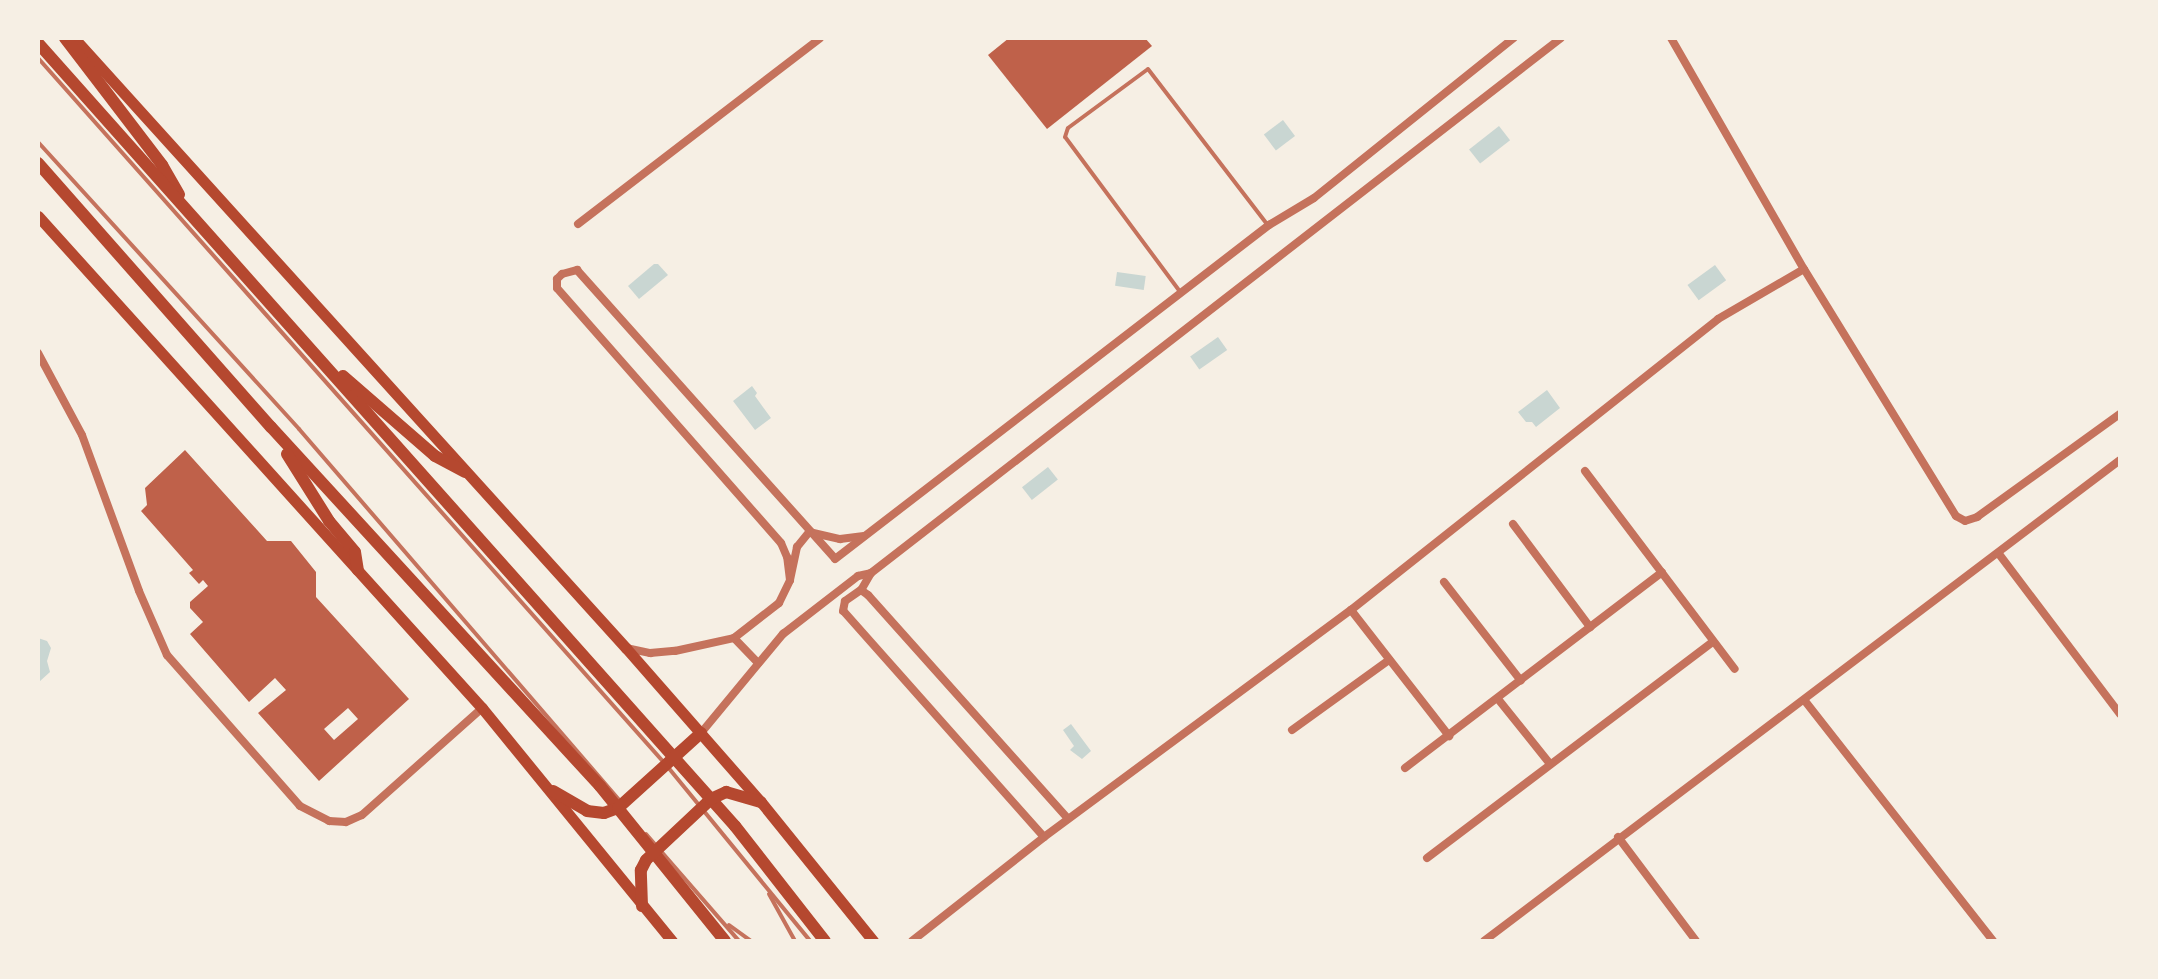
<!DOCTYPE html>
<style>
body{margin:0}
#map{position:relative;width:2158px;height:979px;overflow:hidden;background:#f6efe4;font-family:Cabin,sans-serif}
div>[style]{position:absolute}
.water>*{inset:0;background:#c9d6d2;transform-origin:0 0}
.building>*{inset:0;background:#bf614a}
.service>*{height:4px;margin:-2px;padding:0 2px;transform-origin:2px;border-radius:2px;background:#c5725c}
.minor>*{height:8px;margin:-4px;padding:0 4px;transform-origin:4px;border-radius:4px;background:#c5725c}
.secondary>*{height:11px;margin:-5.5px;padding:0 5.5px;transform-origin:5.5px;border-radius:5.5px;background:#b5482f}
.trunk>*{height:12px;margin:-6px;padding:0 6px;transform-origin:6px;border-radius:6px;background:#b5482f}
span{translate:-50% -50%;white-space:nowrap;text-align:center;line-height:1.15;-webkit-text-stroke:6px #f6efe4;paint-order:stroke}
.frame{position:absolute;inset:0;border:40px solid #f6efe4;pointer-events:none}
</style>
<div id="map">
<div class="water">
<div style="left:1283px;top:120px;width:20px;height:24px;rotate:53deg"></div>
<div style="left:1499px;top:126px;width:18px;height:38px;rotate:52deg"></div>
<div style="clip-path:polygon(654px 264px,658px 264px,668px 275px,639px 299px,628px 286px)"></div>
<div style="left:1715px;top:265px;width:19px;height:34px;rotate:54deg"></div>
<div style="left:1117px;top:272px;width:29px;height:14px;rotate:8deg"></div>
<div style="left:1218px;top:337px;width:16px;height:34px;rotate:55deg"></div>
<div style="clip-path:polygon(752px 386px,757px 393px,755px 396px,771px 418px,755px 430px,733px 401px)"></div>
<div style="clip-path:polygon(1547px 390px,1560px 408px,1536px 427px,1532px 422px,1526px 422px,1518px 412px)"></div>
<div style="left:1048px;top:467px;width:16px;height:33px;rotate:52deg"></div>
<div style="clip-path:polygon(38px 638px,47px 641px,51px 648px,47px 661px,50px 672px,39px 682px)"></div>
<div style="clip-path:polygon(1071px 724px,1091px 751px,1082px 759px,1070px 750px,1074px 746px,1063px 730px)"></div>
</div>
<div class="building">
<div style="clip-path:polygon(1009px 38px,1145px 38px,1152px 46px,1047px 129px,988px 55px)"></div>
<div style="clip-path:polygon(evenodd,185px 450px,267px 541px,291px 541px,316px 572px,316px 597px,409px 699px,319px 781px,258px 713px,286px 690px,275px 678px,249px 702px,190px 634px,203px 622px,190px 608px,190px 602px,208px 586px,203px 580px,199px 584px,189px 573px,193px 570px,141px 511px,147px 505px,145px 488px,185px 450px,348px 708px,358px 719px,334px 740px,324px 729px,348px 708px)"></div>
</div>
<div class="service">
<div style="left:38px;top:58px;width:947px;rotate:48.38deg"></div>
<div style="left:667px;top:766px;width:226px;rotate:50.7deg"></div>
<div style="left:38px;top:142px;width:388px;rotate:47.7deg"></div>
<div style="left:299px;top:429px;width:493px;rotate:49.2deg"></div>
<div style="left:1181px;top:293px;width:194px;rotate:-126.6deg"></div>
<div style="left:1065px;top:137px;width:9px;rotate:-72deg"></div>
<div style="left:1068px;top:128px;width:99px;rotate:-36.4deg"></div>
<div style="left:1148px;top:69px;width:195px;rotate:52.5deg"></div>
<div style="left:646px;top:834px;width:142px;rotate:49deg"></div>
<div style="left:769px;top:894px;width:54px;rotate:61deg"></div>
<div style="left:729px;top:925px;width:27px;rotate:36deg"></div>
</div>
<div class="minor">
<div style="left:1671px;top:38px;width:267px;rotate:60.1deg"></div>
<div style="left:1804px;top:269px;width:290px;rotate:58.4deg"></div>
<div style="left:1956px;top:516px;width:10px;rotate:29deg"></div>
<div style="left:1965px;top:521px;width:13px;rotate:-18deg"></div>
<div style="left:1977px;top:517px;width:176px;rotate:-35.8deg"></div>
<div style="left:578px;top:224px;width:305px;rotate:-37.5deg"></div>
<div style="left:38px;top:353px;width:93px;rotate:61.8deg"></div>
<div style="left:82px;top:435px;width:166px;rotate:69.9deg"></div>
<div style="left:139px;top:591px;width:70px;rotate:66.4deg"></div>
<div style="left:167px;top:655px;width:201px;rotate:48.6deg"></div>
<div style="left:300px;top:806px;width:33px;rotate:27deg"></div>
<div style="left:329px;top:821px;width:17px;rotate:3deg"></div>
<div style="left:346px;top:822px;width:17px;rotate:-24deg"></div>
<div style="left:362px;top:815px;width:161px;rotate:-41.7deg"></div>
<div style="left:1585px;top:471px;width:248px;rotate:52.9deg"></div>
<div style="left:1513px;top:524px;width:129px;rotate:53.2deg"></div>
<div style="left:1999px;top:554px;width:201px;rotate:52.9deg"></div>
<div style="left:871px;top:573px;width:873px;rotate:-37.79deg"></div>
<div style="left:790px;top:580px;width:23px;rotate:-97deg"></div>
<div style="left:787px;top:557px;width:15px;rotate:-113deg"></div>
<div style="left:781px;top:543px;width:339px;rotate:-131.3deg"></div>
<div style="left:557px;top:288px;width:9px;rotate:-90deg"></div>
<div style="left:557px;top:279px;width:7px;rotate:-45deg"></div>
<div style="left:562px;top:274px;width:16px;rotate:-15deg"></div>
<div style="left:577px;top:270px;width:387px;rotate:48.2deg"></div>
<div style="left:835px;top:559px;width:548px;rotate:-37.58deg"></div>
<div style="left:1269px;top:225px;width:52px;rotate:-31deg"></div>
<div style="left:1314px;top:198px;width:256px;rotate:-38.7deg"></div>
<div style="left:1444px;top:582px;width:125px;rotate:52.1deg"></div>
<div style="left:1351px;top:610px;width:160px;rotate:52.1deg"></div>
<div style="left:734px;top:638px;width:35px;rotate:46deg"></div>
<div style="left:626px;top:648px;width:25px;rotate:12deg"></div>
<div style="left:650px;top:653px;width:25px;rotate:-5deg"></div>
<div style="left:675px;top:651px;width:60px;rotate:-12.4deg"></div>
<div style="left:734px;top:638px;width:57px;rotate:-37.9deg"></div>
<div style="left:779px;top:603px;width:25px;rotate:-64deg"></div>
<div style="left:790px;top:580px;width:34px;rotate:-78deg"></div>
<div style="left:797px;top:547px;width:19px;rotate:-51deg"></div>
<div style="left:809px;top:532px;width:32px;rotate:13deg"></div>
<div style="left:840px;top:539px;width:24px;rotate:-7deg"></div>
<div style="left:1498px;top:699px;width:83px;rotate:51.3deg"></div>
<div style="left:1805px;top:701px;width:305px;rotate:51.9deg"></div>
<div style="left:1292px;top:730px;width:120px;rotate:-35.8deg"></div>
<div style="left:701px;top:733px;width:129px;rotate:-50.4deg"></div>
<div style="left:783px;top:634px;width:95px;rotate:-37.7deg"></div>
<div style="left:858px;top:576px;width:13px;rotate:-13deg"></div>
<div style="left:871px;top:573px;width:20px;rotate:120deg"></div>
<div style="left:1405px;top:768px;width:323px;rotate:-37.3deg"></div>
<div style="left:1044px;top:837px;width:302px;rotate:-131.6deg"></div>
<div style="left:843px;top:611px;width:10px;rotate:-79deg"></div>
<div style="left:845px;top:601px;width:19px;rotate:-35deg"></div>
<div style="left:861px;top:590px;width:9px;rotate:36deg"></div>
<div style="left:868px;top:595px;width:300px;rotate:48.2deg"></div>
<div style="left:1618px;top:837px;width:130px;rotate:53.1deg"></div>
<div style="left:1427px;top:858px;width:358px;rotate:-37.1deg"></div>
<div style="left:912px;top:941px;width:168px;rotate:-38.2deg"></div>
<div style="left:1044px;top:837px;width:382px;rotate:-36.5deg"></div>
<div style="left:1351px;top:610px;width:468px;rotate:-38.4deg"></div>
<div style="left:1718px;top:319px;width:99px;rotate:-30.2deg"></div>
<div style="left:1484px;top:941px;width:797px;rotate:-37.1deg"></div>
</div>
<div class="secondary">
<div style="left:74px;top:38px;width:823px;rotate:47.86deg"></div>
<div style="left:626px;top:648px;width:205px;rotate:48.8deg"></div>
<div style="left:761px;top:802px;width:179px;rotate:51.1deg"></div>
<div style="left:38px;top:216px;width:663px;rotate:47.94deg"></div>
<div style="left:482px;top:708px;width:301px;rotate:50.8deg"></div>
</div>
<div class="trunk">
<div style="left:65px;top:38px;width:160px;rotate:52.6deg"></div>
<div style="left:162px;top:165px;width:34px;rotate:60deg"></div>
<div style="left:38px;top:43px;width:1048px;rotate:48.33deg"></div>
<div style="left:735px;top:826px;width:146px;rotate:52deg"></div>
<div style="left:38px;top:163px;width:352px;rotate:48.6deg"></div>
<div style="left:271px;top:427px;width:487px;rotate:47.5deg"></div>
<div style="left:600px;top:786px;width:199px;rotate:51.1deg"></div>
<div style="left:343px;top:376px;width:122px;rotate:41deg"></div>
<div style="left:435px;top:456px;width:34px;rotate:28deg"></div>
<div style="left:287px;top:454px;width:79px;rotate:57.9deg"></div>
<div style="left:329px;top:521px;width:40px;rotate:50deg"></div>
<div style="left:355px;top:552px;width:18px;rotate:81deg"></div>
<div style="left:553px;top:791px;width:39px;rotate:30deg"></div>
<div style="left:587px;top:811px;width:17px;rotate:7deg"></div>
<div style="left:604px;top:813px;width:15px;rotate:-20deg"></div>
<div style="left:618px;top:808px;width:112px;rotate:-42.1deg"></div>
<div style="left:642px;top:906px;width:36px;rotate:-92deg"></div>
<div style="left:641px;top:870px;width:11px;rotate:-63deg"></div>
<div style="left:646px;top:860px;width:89px;rotate:-43.2deg"></div>
<div style="left:711px;top:799px;width:17px;rotate:-25deg"></div>
<div style="left:726px;top:792px;width:36px;rotate:16deg"></div>
</div>
<div class="frame"></div>
</div>
